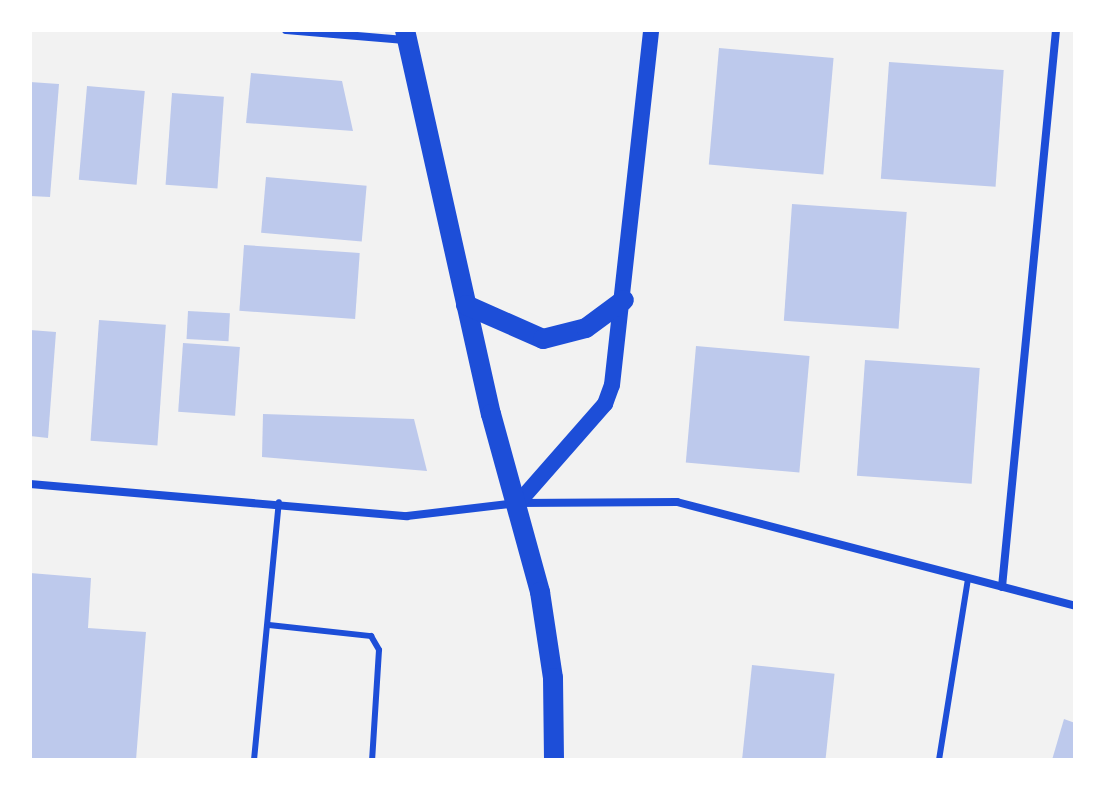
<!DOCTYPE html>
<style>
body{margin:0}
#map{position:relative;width:1105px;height:790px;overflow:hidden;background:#f2f2f2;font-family:Mulish,sans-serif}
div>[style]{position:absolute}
.building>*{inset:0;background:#bdc9ec;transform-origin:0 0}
.service>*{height:6px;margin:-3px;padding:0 3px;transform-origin:3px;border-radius:3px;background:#1d4ed8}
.minor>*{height:8px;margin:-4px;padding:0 4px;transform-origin:4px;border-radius:4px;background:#1d4ed8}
.secondary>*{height:16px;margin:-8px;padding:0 8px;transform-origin:8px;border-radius:8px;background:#1d4ed8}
.primary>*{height:20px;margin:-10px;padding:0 10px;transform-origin:10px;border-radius:10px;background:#1d4ed8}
span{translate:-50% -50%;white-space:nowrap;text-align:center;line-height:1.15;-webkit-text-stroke:8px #fff;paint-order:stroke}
.frame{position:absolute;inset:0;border:32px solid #fff;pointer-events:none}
</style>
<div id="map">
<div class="building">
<div style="left:719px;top:48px;width:115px;height:117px;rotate:5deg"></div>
<div style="left:889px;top:62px;width:115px;height:117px;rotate:4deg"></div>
<div style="clip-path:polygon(251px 73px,342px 81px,353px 131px,246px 123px)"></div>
<div style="clip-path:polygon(30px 82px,59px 84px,50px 197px,30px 196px)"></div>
<div style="left:87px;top:86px;width:58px;height:94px;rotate:5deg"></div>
<div style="left:172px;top:93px;width:52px;height:92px;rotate:4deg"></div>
<div style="left:266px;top:177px;width:101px;height:56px;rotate:5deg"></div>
<div style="left:792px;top:204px;width:115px;height:117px;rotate:4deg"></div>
<div style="left:244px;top:245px;width:116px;height:66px;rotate:4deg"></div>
<div style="left:188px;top:311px;width:42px;height:28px;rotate:3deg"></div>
<div style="left:99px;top:320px;width:67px;height:121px;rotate:4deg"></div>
<div style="clip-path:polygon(30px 330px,56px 332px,48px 438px,30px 436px)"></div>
<div style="left:183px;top:343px;width:57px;height:69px;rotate:4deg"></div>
<div style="left:696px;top:346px;width:114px;height:117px;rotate:5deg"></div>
<div style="left:865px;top:360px;width:115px;height:116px;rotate:4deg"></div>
<div style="clip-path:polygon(263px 414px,414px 419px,427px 471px,262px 457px)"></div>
<div style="clip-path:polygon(30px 573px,91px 578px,88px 628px,146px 632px,136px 760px,30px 760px)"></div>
<div style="left:752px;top:665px;width:83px;height:96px;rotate:6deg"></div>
<div style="clip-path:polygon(1064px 719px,1075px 723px,1075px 760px,1052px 760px)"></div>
</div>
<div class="service">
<div style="left:269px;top:625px;width:103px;rotate:6.2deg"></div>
<div style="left:371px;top:636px;width:16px;rotate:60deg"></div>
<div style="left:379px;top:650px;width:110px;rotate:93.6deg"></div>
<div style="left:254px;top:760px;width:259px;rotate:-84.5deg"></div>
<div style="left:939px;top:760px;width:183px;rotate:-80.9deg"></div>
</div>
<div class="minor">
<div style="left:286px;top:30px;width:119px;rotate:4.8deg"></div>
<div style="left:30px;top:484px;width:378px;rotate:4.9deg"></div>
<div style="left:407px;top:516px;width:112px;rotate:-6.7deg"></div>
<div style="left:518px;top:503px;width:159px;rotate:-0.4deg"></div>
<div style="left:677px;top:502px;width:411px;rotate:14.6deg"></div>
<div style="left:1002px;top:587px;width:560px;rotate:-84.46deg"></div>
</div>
<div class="secondary">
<div style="left:518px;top:503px;width:132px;rotate:-48.7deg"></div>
<div style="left:605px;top:404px;width:20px;rotate:-70deg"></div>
<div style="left:612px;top:385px;width:357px;rotate:-83.7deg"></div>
</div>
<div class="primary">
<div style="left:405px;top:30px;width:394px;rotate:77.4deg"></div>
<div style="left:491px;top:414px;width:185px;rotate:74.6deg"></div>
<div style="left:540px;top:592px;width:87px;rotate:81.4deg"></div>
<div style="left:553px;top:678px;width:82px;rotate:89.3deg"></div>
<div style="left:466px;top:305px;width:84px;rotate:23.8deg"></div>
<div style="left:543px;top:339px;width:44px;rotate:-14.3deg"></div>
<div style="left:586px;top:328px;width:47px;rotate:-36.4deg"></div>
</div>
<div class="frame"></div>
</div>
